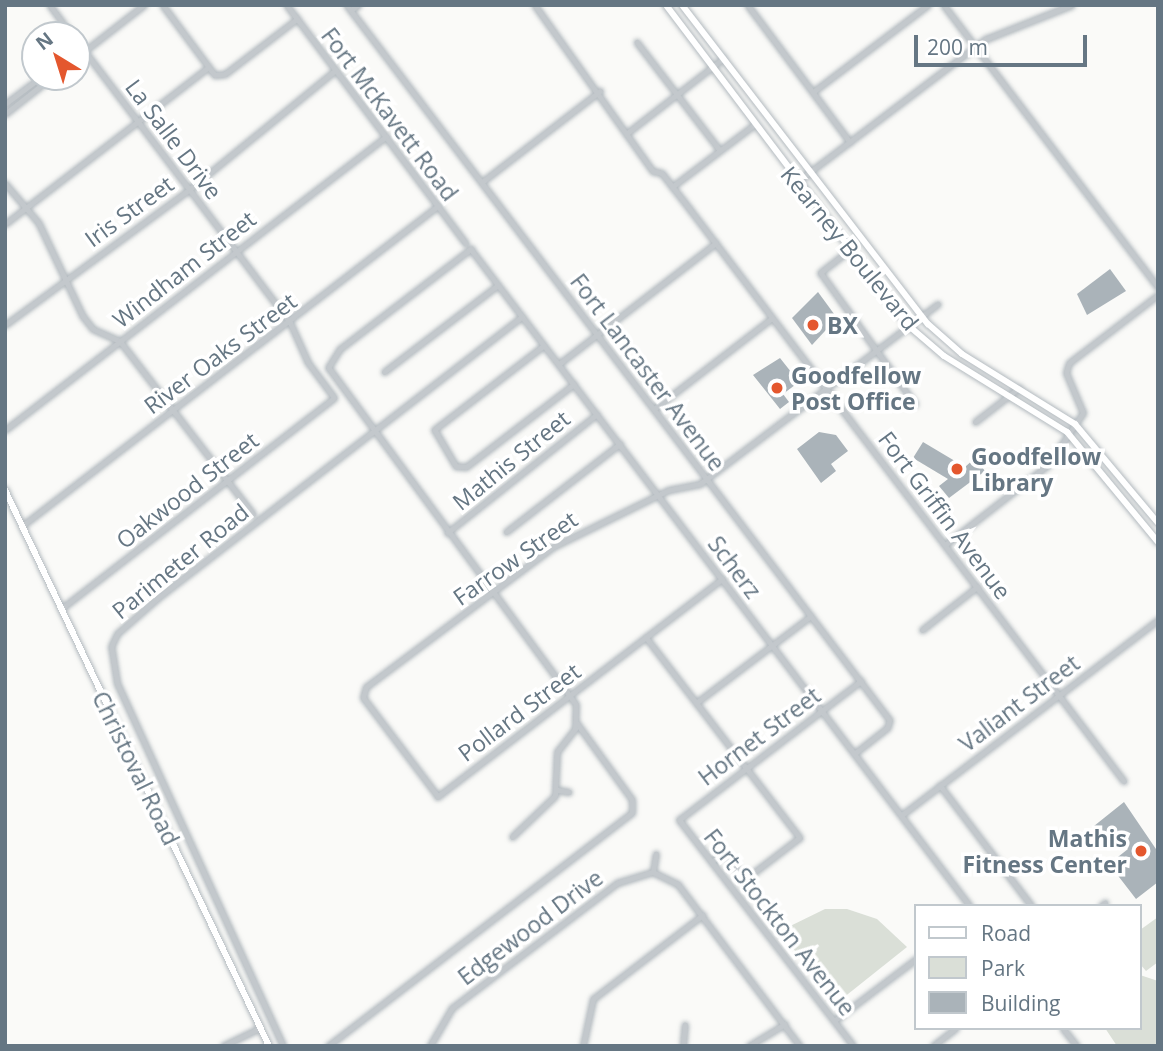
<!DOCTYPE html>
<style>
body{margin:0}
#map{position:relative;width:1163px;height:1051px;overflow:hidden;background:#fafaf8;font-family:"Open Sans",sans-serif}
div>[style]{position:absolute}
.green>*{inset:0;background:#dadfd7}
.building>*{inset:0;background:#aab3b9}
.roads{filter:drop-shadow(0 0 2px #b3babf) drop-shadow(0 0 2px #b3babf)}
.street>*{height:4.5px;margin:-2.25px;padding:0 2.25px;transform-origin:2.25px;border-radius:2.25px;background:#c3c8cc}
.secondary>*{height:6px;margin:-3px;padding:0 3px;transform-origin:3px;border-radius:3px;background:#fff}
.dots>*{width:19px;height:19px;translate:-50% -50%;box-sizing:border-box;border:4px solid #fff;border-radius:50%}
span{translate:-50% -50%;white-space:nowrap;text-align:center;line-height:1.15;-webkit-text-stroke:7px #fff;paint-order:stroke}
.street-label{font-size:23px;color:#657683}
.poi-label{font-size:23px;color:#657683;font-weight:700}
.left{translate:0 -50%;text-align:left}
.right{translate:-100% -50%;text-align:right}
.frame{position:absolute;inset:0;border:7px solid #657683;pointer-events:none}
.legend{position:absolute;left:914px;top:904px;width:228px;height:126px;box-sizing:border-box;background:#fff;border:2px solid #c1c8cd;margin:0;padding:9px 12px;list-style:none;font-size:21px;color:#657683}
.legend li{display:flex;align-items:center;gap:14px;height:35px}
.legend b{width:35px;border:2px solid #c1c8cd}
.north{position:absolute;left:21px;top:21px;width:70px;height:70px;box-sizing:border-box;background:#fff;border:2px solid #c1c8cd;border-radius:50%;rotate:322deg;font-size:19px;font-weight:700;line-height:28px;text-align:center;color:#657683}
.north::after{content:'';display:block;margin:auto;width:24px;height:32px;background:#e4572e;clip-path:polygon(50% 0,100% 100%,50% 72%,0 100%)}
.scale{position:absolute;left:914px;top:35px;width:173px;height:32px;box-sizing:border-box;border:4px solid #657683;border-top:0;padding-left:9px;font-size:21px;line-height:24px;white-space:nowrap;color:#657683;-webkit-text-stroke:5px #fff;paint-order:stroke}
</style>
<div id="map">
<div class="green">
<div style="clip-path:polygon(825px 909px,847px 909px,877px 919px,907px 947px,843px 998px,828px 995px,780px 931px)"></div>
<div style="clip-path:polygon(1158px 917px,1158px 962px,1146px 971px,1140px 964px,1140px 930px)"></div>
<div style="clip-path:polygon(1140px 975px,1158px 981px,1158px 1046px,1117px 1046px,1105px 1028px,1140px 1028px)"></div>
</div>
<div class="building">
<div style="clip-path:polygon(1110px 269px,1126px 291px,1087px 315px,1077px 294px)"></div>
<div style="clip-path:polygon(818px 292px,837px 318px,812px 345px,792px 318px)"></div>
<div style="clip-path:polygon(780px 358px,799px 382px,783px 394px,789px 402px,780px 409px,753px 375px)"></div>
<div style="clip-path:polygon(819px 432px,836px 435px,848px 451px,831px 464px,836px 471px,821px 483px,797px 449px)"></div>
<div style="clip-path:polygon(923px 442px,965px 467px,975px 458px,985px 471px,949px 498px,939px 486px,948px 479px,913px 458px)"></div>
<div style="clip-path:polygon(1124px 802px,1158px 852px,1158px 882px,1136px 899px,1109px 864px,1128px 849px,1117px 836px,1105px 839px,1094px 826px)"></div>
</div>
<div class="roads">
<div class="street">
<div style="left:50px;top:5px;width:37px;rotate:54deg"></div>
<div style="left:163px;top:5px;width:87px;rotate:53.4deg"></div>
<div style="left:215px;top:75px;width:10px;rotate:-6deg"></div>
<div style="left:225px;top:74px;width:91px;rotate:-37.4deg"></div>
<div style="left:287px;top:5px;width:298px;rotate:53.1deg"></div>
<div style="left:347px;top:5px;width:898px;rotate:52.79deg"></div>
<div style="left:890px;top:720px;width:8px;rotate:104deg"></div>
<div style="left:888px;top:728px;width:42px;rotate:141.8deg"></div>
<div style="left:535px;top:5px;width:204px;rotate:54.6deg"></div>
<div style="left:653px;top:171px;width:9px;rotate:13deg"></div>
<div style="left:662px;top:173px;width:46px;rotate:52.1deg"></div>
<div style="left:690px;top:209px;width:718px;rotate:52.81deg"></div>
<div style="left:748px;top:5px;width:171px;rotate:53.3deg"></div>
<div style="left:944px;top:5px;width:354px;rotate:52.8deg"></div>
<div style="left:351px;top:10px;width:9px;rotate:-36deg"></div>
<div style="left:637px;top:42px;width:136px;rotate:52.5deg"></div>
<div style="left:77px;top:57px;width:85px;rotate:-37.8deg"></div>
<div style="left:813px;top:92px;width:144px;rotate:-37.1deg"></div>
<div style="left:5px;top:104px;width:45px;rotate:-36.9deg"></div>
<div style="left:5px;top:114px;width:60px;rotate:-38.2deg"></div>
<div style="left:626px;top:134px;width:124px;rotate:-37.8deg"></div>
<div style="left:798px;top:181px;width:236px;rotate:-37.1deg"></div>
<div style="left:986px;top:39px;width:92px;rotate:-21.6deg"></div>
<div style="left:482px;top:182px;width:149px;rotate:-37.6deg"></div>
<div style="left:5px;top:183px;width:52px;rotate:49.6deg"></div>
<div style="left:39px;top:223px;width:103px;rotate:64.7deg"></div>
<div style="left:83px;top:316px;width:16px;rotate:52deg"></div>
<div style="left:93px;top:329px;width:30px;rotate:24deg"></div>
<div style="left:120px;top:341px;width:218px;rotate:52.4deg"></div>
<div style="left:672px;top:187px;width:103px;rotate:-37.1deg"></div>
<div style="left:5px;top:224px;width:257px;rotate:-37.6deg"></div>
<div style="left:849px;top:251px;width:36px;rotate:142deg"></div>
<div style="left:821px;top:273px;width:161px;rotate:54.3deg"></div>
<div style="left:5px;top:325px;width:230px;rotate:-36.3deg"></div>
<div style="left:190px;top:189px;width:188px;rotate:-39.2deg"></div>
<div style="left:544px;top:346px;width:138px;rotate:142.4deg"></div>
<div style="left:435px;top:430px;width:42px;rotate:59.7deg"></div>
<div style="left:456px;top:466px;width:10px;rotate:6deg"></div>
<div style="left:466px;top:467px;width:136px;rotate:-37.5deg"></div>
<div style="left:559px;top:364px;width:198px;rotate:-37.6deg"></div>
<div style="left:384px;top:372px;width:143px;rotate:-37.3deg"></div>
<div style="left:654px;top:409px;width:149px;rotate:-37.6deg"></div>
<div style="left:975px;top:422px;width:56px;rotate:-37.7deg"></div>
<div style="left:5px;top:430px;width:481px;rotate:-37.6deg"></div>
<div style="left:22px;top:526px;width:525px;rotate:-37.57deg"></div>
<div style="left:506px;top:532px;width:144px;rotate:-37.7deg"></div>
<div style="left:447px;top:533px;width:191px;rotate:-38.4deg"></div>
<div style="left:945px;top:545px;width:129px;rotate:-37.8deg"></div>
<div style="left:1047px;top:466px;width:64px;rotate:-55.8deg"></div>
<div style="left:1083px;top:413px;width:43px;rotate:-113deg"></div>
<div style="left:1066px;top:373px;width:10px;rotate:-73deg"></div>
<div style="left:1069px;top:363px;width:112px;rotate:-37.4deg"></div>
<div style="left:723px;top:579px;width:359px;rotate:142.6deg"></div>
<div style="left:438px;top:797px;width:124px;rotate:-127.1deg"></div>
<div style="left:363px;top:698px;width:11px;rotate:-75deg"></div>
<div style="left:366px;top:687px;width:234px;rotate:-36.8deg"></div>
<div style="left:553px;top:547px;width:129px;rotate:-26.2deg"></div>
<div style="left:669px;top:490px;width:32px;rotate:-11deg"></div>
<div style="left:700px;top:484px;width:298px;rotate:-37.1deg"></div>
<div style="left:61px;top:609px;width:345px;rotate:-37.7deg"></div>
<div style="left:334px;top:398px;width:44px;rotate:-126.6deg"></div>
<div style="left:308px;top:363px;width:44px;rotate:-114.2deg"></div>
<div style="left:290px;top:323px;width:353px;rotate:-127.1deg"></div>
<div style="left:922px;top:630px;width:70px;rotate:-38deg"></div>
<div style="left:646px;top:637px;width:253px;rotate:52.5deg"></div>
<div style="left:800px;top:838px;width:69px;rotate:142.6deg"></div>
<div style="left:745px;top:880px;width:34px;rotate:-128deg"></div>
<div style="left:724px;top:853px;width:15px;rotate:143deg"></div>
<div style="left:696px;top:703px;width:144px;rotate:-37.1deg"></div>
<div style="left:940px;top:785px;width:152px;rotate:52.8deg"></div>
<div style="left:558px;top:790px;width:11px;rotate:10deg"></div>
<div style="left:902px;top:815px;width:322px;rotate:-37.3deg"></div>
<div style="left:512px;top:837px;width:59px;rotate:-43.6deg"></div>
<div style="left:555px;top:796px;width:44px;rotate:-87.4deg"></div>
<div style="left:557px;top:752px;width:29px;rotate:-52deg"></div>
<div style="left:575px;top:729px;width:24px;rotate:-88deg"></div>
<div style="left:576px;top:705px;width:418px;rotate:-126.3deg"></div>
<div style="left:328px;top:368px;width:22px;rotate:-58deg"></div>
<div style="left:340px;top:349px;width:165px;rotate:-37.4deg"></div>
<div style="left:471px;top:249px;width:825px;rotate:52.78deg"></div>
<div style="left:653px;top:872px;width:18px;rotate:-81deg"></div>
<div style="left:1101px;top:906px;width:5px;rotate:-37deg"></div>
<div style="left:834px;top:1021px;width:103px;rotate:-37.1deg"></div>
<div style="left:1063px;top:1028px;width:23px;rotate:52deg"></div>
<div style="left:223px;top:1046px;width:41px;rotate:-25.9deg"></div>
<div style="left:283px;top:1046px;width:399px;rotate:-114.6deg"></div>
<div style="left:117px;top:683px;width:36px;rotate:-99deg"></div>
<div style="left:111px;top:647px;width:14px;rotate:-65deg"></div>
<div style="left:117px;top:634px;width:55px;rotate:-41.3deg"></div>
<div style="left:158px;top:598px;width:460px;rotate:-37.7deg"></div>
<div style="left:328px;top:1046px;width:383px;rotate:-37.5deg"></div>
<div style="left:632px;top:813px;width:13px;rotate:-90deg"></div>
<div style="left:632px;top:800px;width:94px;rotate:-125.9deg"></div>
<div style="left:430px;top:1046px;width:44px;rotate:-59.9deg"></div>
<div style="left:452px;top:1008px;width:207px;rotate:-37.1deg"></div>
<div style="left:617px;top:883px;width:38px;rotate:-17deg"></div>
<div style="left:653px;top:872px;width:28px;rotate:26deg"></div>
<div style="left:678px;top:884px;width:203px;rotate:53deg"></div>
<div style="left:583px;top:1046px;width:48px;rotate:-78deg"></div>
<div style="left:593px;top:999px;width:138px;rotate:-37.4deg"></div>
<div style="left:683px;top:1046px;width:21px;rotate:-85deg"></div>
<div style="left:749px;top:1046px;width:42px;rotate:-31.4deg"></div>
<div style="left:853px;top:1046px;width:285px;rotate:-127.6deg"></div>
<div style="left:679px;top:820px;width:229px;rotate:-37.4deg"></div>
<div style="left:933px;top:1046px;width:29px;rotate:-38deg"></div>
</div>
<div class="secondary">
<div style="left:666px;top:5px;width:403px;rotate:52.9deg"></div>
<div style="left:909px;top:326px;width:46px;rotate:40.6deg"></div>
<div style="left:944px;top:356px;width:145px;rotate:31.7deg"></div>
<div style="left:1067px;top:432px;width:143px;rotate:50.4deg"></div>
<div style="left:682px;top:5px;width:403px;rotate:52.4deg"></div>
<div style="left:928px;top:324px;width:45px;rotate:41.4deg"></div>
<div style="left:962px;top:354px;width:133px;rotate:31.8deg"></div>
<div style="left:1075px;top:424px;width:129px;rotate:50deg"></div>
<div style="left:5px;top:490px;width:615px;rotate:64.6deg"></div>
</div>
</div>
<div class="dots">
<div style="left:813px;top:325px;background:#e4572e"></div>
<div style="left:777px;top:388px;background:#e4572e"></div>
<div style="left:957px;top:469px;background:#e4572e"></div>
<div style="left:1141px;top:851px;background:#e4572e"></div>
</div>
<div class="street-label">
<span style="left:390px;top:114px;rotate:53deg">Fort McKavett Road</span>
<span style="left:174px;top:139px;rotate:53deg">La Salle Drive</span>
<span style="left:129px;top:211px;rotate:-36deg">Iris Street</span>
<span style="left:850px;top:248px;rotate:51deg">Kearney Boulevard</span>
<span style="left:184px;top:269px;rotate:-38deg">Windham Street</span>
<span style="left:220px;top:353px;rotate:-37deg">River Oaks Street</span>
<span style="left:648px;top:372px;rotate:53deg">Fort Lancaster Avenue</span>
<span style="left:511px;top:460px;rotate:-39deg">Mathis Street</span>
<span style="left:187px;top:490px;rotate:-38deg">Oakwood Street</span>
<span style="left:945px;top:515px;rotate:53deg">Fort Griffin Avenue</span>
<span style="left:515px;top:558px;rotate:-35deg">Farrow Street</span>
<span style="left:180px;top:561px;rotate:-39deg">Parimeter Road</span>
<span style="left:735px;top:567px;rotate:53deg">Scherz</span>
<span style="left:1019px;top:703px;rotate:-37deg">Valiant Street</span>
<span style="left:519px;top:712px;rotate:-37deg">Pollard Street</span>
<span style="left:759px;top:736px;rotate:-37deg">Hornet Street</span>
<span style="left:136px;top:768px;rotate:64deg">Christoval Road</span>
<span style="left:780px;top:922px;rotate:52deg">Fort Stockton Avenue</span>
<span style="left:530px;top:927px;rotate:-37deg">Edgewood Drive</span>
</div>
<div class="poi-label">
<span class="left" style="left:827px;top:325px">BX</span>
<span class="left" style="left:791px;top:388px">Goodfellow<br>Post Office</span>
<span class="left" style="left:971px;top:469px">Goodfellow<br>Library</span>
<span class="right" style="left:1127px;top:851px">Mathis<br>Fitness Center</span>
</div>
<div class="frame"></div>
<ul class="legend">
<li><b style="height:9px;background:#fff"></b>Road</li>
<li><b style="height:19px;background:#dadfd7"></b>Park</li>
<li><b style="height:19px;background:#aab3b9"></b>Building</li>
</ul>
<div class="north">N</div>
<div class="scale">200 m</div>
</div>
